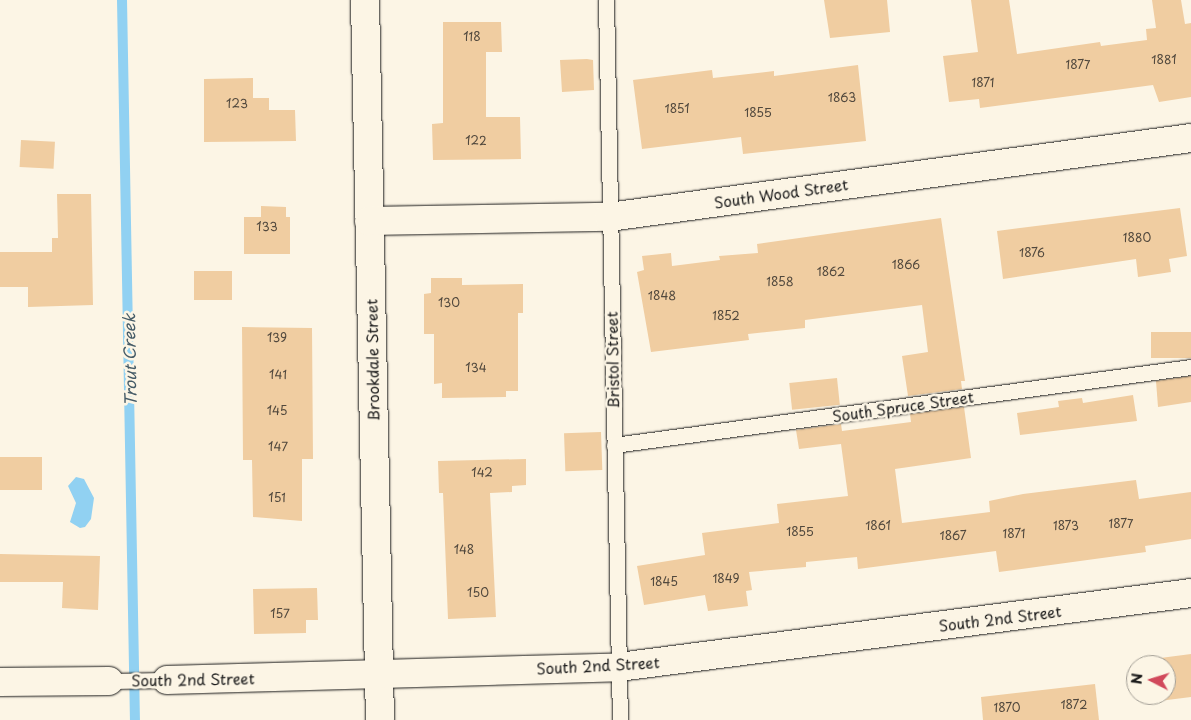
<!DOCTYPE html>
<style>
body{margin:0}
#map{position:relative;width:1191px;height:720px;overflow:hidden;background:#fcf5e5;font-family:"Playpen Sans",sans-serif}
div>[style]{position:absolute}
.water>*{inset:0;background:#91d1f2}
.stream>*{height:10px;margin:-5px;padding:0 5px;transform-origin:5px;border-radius:5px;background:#91d1f2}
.building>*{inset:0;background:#f0cda1;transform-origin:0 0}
.roads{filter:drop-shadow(0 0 1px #1c1c1c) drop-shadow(0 0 1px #1c1c1c)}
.service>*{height:15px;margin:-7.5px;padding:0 7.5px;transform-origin:7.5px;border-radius:7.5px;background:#fcf5e5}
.minor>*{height:28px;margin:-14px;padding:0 14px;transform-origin:14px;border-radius:14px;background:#fcf5e5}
span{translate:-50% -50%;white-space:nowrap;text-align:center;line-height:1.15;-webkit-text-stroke:5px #fcf5e5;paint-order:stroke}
.number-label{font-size:12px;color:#51483d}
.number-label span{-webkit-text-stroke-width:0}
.street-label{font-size:15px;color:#1c1c1c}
.water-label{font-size:16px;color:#455b67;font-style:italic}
.north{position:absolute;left:1126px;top:655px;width:50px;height:50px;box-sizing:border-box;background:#fcf5e5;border:1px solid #a29e95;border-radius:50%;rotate:275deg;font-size:14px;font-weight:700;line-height:20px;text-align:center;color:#1c1c1c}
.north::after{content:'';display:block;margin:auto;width:18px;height:22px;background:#d1495b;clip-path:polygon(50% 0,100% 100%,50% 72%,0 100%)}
</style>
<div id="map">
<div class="water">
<div style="clip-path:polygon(76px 477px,84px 479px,94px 498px,91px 519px,85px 527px,80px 528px,70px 522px,76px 503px,68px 486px)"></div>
</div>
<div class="stream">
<div style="left:122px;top:0;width:720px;rotate:88.97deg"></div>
</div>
<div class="building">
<div style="clip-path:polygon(824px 0,887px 0,890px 32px,830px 38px)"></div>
<div style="clip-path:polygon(971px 0,1009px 0,1017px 54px,1100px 42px,1101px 46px,1147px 40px,1146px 29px,1156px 28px,1152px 0,1181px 0,1185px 24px,1191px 23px,1191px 97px,1159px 102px,1153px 85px,980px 108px,979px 99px,949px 102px,943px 56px,978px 52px)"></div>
<div style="clip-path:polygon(443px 22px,501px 22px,502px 52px,486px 52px,486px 117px,520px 117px,521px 159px,433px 160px,432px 124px,443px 123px)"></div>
<div style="clip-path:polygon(587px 59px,593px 60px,594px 90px,562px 92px,560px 60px)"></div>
<div style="clip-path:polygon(858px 65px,866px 141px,743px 154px,741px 137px,642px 149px,633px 80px,712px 70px,713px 78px,774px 71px,774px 76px)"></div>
<div style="clip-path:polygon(253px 78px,253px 98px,269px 98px,269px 110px,295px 110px,296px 141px,204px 142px,204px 79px)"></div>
<div style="left:21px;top:140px;width:34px;height:27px;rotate:3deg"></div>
<div style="clip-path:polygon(57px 194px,91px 194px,93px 305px,28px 307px,28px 287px,0 287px,0 252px,52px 252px,52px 238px,58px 238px)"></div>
<div style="clip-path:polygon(261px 206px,286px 207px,286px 217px,290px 217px,290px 254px,244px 254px,244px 217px,261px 217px)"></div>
<div style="clip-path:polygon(1180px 208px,1187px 256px,1169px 259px,1171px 272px,1138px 277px,1136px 259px,1003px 279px,997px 231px)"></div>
<div style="clip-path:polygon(941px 218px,965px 381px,961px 381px,962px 389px,908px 396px,902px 356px,928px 352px,922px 305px,805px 320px,805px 328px,748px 334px,749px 340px,651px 352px,637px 272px,644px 270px,642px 256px,671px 253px,672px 266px,720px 260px,719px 256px,758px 253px,757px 244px)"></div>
<div style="left:194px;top:271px;width:38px;height:29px"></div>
<div style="clip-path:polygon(431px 278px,462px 278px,462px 285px,523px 284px,523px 313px,518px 313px,518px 391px,506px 391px,506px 397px,442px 398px,442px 383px,434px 384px,434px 334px,424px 334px,424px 294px,431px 293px)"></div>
<div style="clip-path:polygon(242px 327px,312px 328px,313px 459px,302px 459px,302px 521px,253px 517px,252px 460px,243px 460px)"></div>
<div style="left:1191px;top:332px;width:26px;height:40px;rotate:90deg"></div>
<div style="clip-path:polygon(1191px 376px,1191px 402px,1158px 407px,1156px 381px)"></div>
<div style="left:837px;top:378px;width:27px;height:48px;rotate:84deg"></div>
<div style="clip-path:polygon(1133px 395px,1137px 421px,1020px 435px,1017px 413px,1059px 407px,1058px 401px,1082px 398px,1083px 403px)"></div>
<div style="clip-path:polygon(964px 407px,971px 458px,895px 469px,902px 523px,990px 512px,989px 501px,1023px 494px,1136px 480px,1139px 499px,1191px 492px,1191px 539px,1145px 546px,1146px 552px,999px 572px,996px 551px,858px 569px,857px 557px,806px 562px,806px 567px,749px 572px,752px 590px,746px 591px,748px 606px,708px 611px,705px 595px,644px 605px,637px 566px,705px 555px,702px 533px,779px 523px,777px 504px,848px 496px,841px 444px,799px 449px,796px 430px,841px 424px,842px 431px,911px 422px,910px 414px)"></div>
<div style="left:601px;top:432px;width:38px;height:37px;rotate:88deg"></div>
<div style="left:0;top:457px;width:42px;height:33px"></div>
<div style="clip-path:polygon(526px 459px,526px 485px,512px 486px,512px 492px,490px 493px,496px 617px,448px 619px,443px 493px,439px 493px,438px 461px)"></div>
<div style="clip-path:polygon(0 554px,100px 556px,98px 610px,62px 608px,63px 582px,0 582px)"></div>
<div style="clip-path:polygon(317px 588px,318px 620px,306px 620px,306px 633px,254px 634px,253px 589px)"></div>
<div style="clip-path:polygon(1191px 654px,1191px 697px,1151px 702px,1150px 695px,1166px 695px,1166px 665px,1145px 665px,1145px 660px)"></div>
<div style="clip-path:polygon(1095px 684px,1099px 720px,983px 720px,981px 697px)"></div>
</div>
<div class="roads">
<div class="service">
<div style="left:606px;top:0;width:720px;rotate:88.89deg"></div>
<div style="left:614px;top:445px;width:582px;rotate:-7.7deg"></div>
<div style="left:109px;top:681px;width:58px;rotate:-1deg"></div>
</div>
<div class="minor">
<div style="left:365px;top:0;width:720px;rotate:88.81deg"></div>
<div style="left:369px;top:221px;width:240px;rotate:-1deg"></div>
<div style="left:609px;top:217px;width:587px;rotate:-7.73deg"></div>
<div style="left:167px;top:680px;width:452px;rotate:-1.6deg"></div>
<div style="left:619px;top:667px;width:577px;rotate:-7.37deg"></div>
<div style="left:0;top:682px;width:109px;rotate:-0.5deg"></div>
</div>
</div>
<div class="number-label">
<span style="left:472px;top:37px">118</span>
<span style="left:1164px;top:60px">1881</span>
<span style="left:1078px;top:65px">1877</span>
<span style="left:983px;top:83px">1871</span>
<span style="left:842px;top:98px">1863</span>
<span style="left:237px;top:104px">123</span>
<span style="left:677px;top:109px">1851</span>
<span style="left:758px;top:113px">1855</span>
<span style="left:476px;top:141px">122</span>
<span style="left:267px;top:227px">133</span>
<span style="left:1137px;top:238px">1880</span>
<span style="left:1032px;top:253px">1876</span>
<span style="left:906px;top:265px">1866</span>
<span style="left:831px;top:272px">1862</span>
<span style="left:780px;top:282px">1858</span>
<span style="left:662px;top:296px">1848</span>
<span style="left:449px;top:303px">130</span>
<span style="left:726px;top:316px">1852</span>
<span style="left:277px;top:338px">139</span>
<span style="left:476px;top:368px">134</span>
<span style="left:278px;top:375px">141</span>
<span style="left:277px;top:411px">145</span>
<span style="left:278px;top:447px">147</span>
<span style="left:482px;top:473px">142</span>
<span style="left:277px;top:498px">151</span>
<span style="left:1121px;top:524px">1877</span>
<span style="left:878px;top:526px">1861</span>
<span style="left:1066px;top:526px">1873</span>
<span style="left:800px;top:532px">1855</span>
<span style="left:1014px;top:534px">1871</span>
<span style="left:953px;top:536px">1867</span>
<span style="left:464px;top:550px">148</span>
<span style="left:726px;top:579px">1849</span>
<span style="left:664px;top:582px">1845</span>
<span style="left:478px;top:593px">150</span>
<span style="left:280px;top:614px">157</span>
<span style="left:1074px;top:705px">1872</span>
<span style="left:1007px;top:708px">1870</span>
</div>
<div class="street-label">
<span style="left:781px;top:193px;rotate:-8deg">South Wood Street</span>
<span style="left:372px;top:360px;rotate:-91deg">Brookdale Street</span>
<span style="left:612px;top:360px;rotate:-91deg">Bristol Street</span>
<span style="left:903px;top:406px;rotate:-8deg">South Spruce Street</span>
<span style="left:1000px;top:618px;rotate:-7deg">South 2nd Street</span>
<span style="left:598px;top:665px;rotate:-3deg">South 2nd Street</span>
<span style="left:193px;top:679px;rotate:-1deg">South 2nd Street</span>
</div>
<div class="water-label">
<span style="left:129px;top:360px;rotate:-91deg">Trout Creek</span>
</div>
<div class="north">N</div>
</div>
